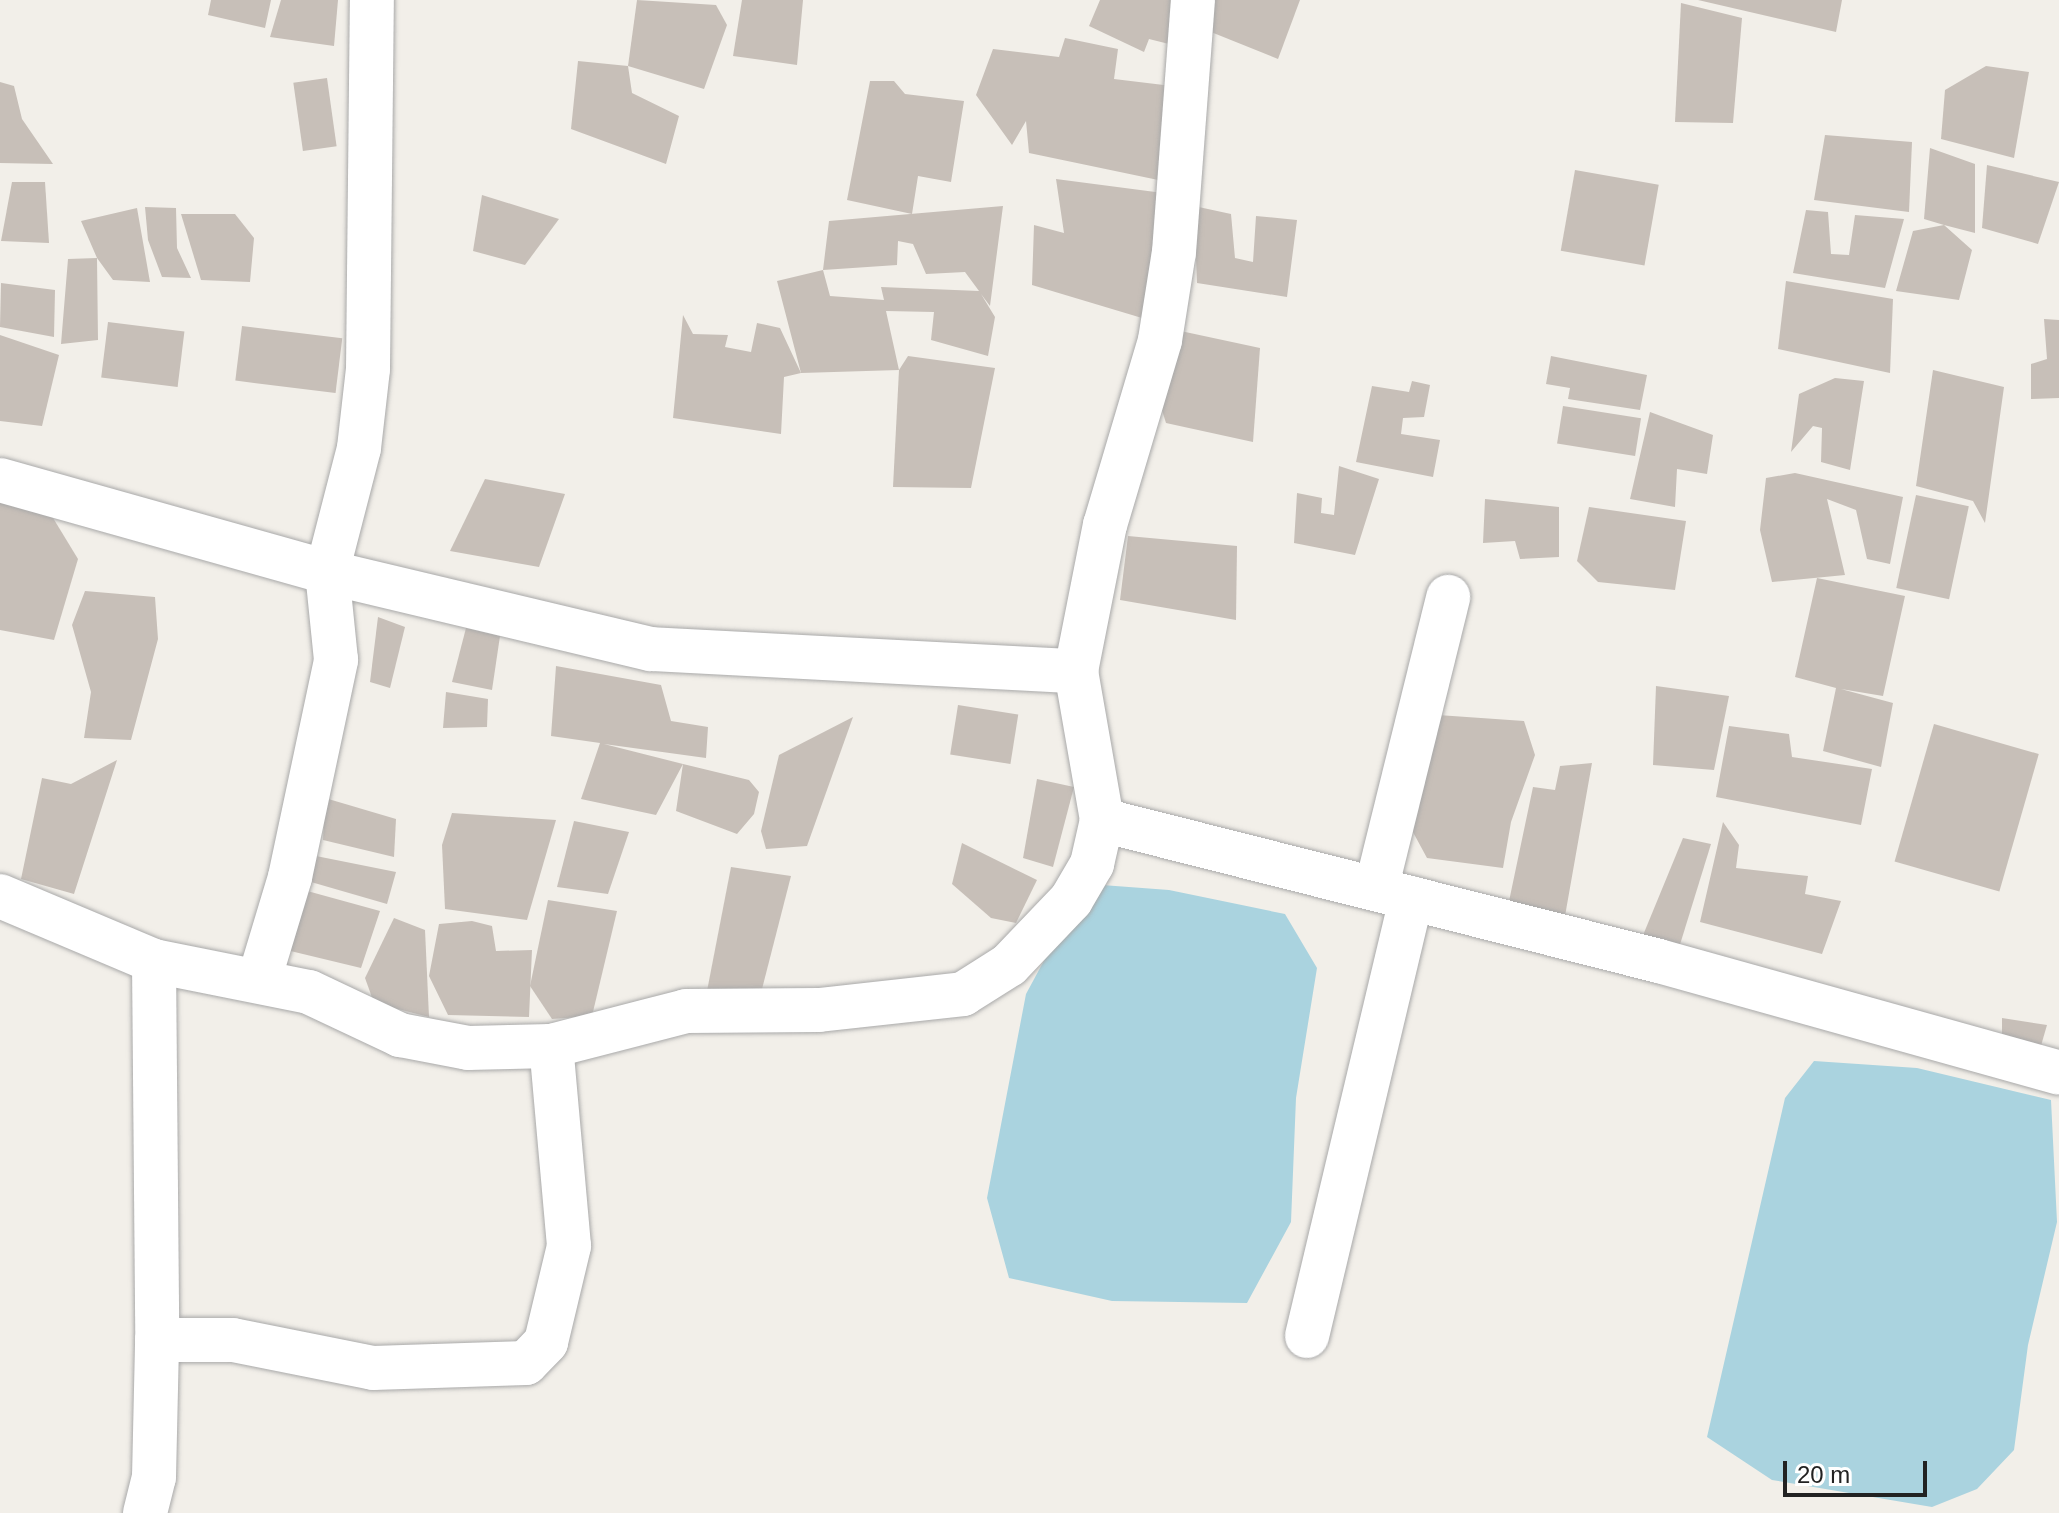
<!DOCTYPE html>
<style>
body{margin:0}
#map{position:relative;width:2059px;height:1513px;overflow:hidden;background:#f2efe9;font-family:Helvetica,sans-serif}
div>[style]{position:absolute}
.water>*{inset:0;background:#aad3df}
.building>*{inset:0;background:#c7bfb8;transform-origin:0 0}
.roads{filter:drop-shadow(0 0 2px #a9a9a9) drop-shadow(0 0 2px #a9a9a9)}
.minor>*{height:44px;margin:-22px;padding:0 22px;transform-origin:22px;border-radius:22px;background:#fff}
span{translate:-50% -50%;white-space:nowrap;text-align:center;line-height:1.15;-webkit-text-stroke:6px #fff;paint-order:stroke}
.scale{position:absolute;left:1783px;top:1461px;width:144px;height:36px;box-sizing:border-box;border:4px solid #222;border-top:0;padding-left:10px;font-size:24px;line-height:28px;white-space:nowrap;color:#222;-webkit-text-stroke:6px #fff;paint-order:stroke}
</style>
<div id="map">
<div class="water">
<div style="clip-path:polygon(1102px 885px,1169px 890px,1285px 914px,1317px 968px,1296px 1098px,1291px 1222px,1247px 1303px,1112px 1301px,1009px 1278px,987px 1198px,1026px 994px,1053px 944px)"></div>
<div style="clip-path:polygon(1814px 1061px,1917px 1068px,2051px 1100px,2057px 1222px,2028px 1345px,2014px 1450px,1977px 1489px,1932px 1507px,1772px 1480px,1707px 1437px,1785px 1098px)"></div>
</div>
<div class="building">
<div style="clip-path:polygon(211px 0,271px 0,265px 28px,208px 15px)"></div>
<div style="clip-path:polygon(281px 0,338px 0,334px 46px,270px 37px)"></div>
<div style="clip-path:polygon(637px 0,716px 5px,727px 25px,704px 89px,628px 66px)"></div>
<div style="clip-path:polygon(742px 0,803px 0,797px 65px,733px 56px)"></div>
<div style="clip-path:polygon(1100px 0,1179px 0,1173px 45px,1149px 39px,1144px 52px,1089px 26px)"></div>
<div style="clip-path:polygon(1211px 0,1300px 0,1278px 59px,1206px 30px)"></div>
<div style="clip-path:polygon(1698px 0,1842px 0,1836px 32px)"></div>
<div style="clip-path:polygon(1681px 3px,1742px 18px,1733px 123px,1675px 122px)"></div>
<div style="clip-path:polygon(1065px 38px,1118px 49px,1114px 79px,1172px 86px,1163px 181px,1029px 153px,1026px 121px,1012px 145px,976px 95px,993px 49px,1059px 57px)"></div>
<div style="clip-path:polygon(578px 61px,628px 66px,632px 93px,679px 116px,666px 164px,571px 129px)"></div>
<div style="clip-path:polygon(1986px 66px,2029px 72px,2014px 158px,1941px 139px,1945px 90px)"></div>
<div style="left:327px;top:78px;width:69px;height:34px;rotate:82deg"></div>
<div style="clip-path:polygon(870px 81px,894px 81px,905px 94px,964px 101px,951px 182px,918px 176px,912px 214px,847px 200px)"></div>
<div style="clip-path:polygon(0 82px,14px 86px,22px 119px,53px 164px,0 163px)"></div>
<div style="clip-path:polygon(1825px 135px,1912px 142px,1909px 212px,1814px 200px)"></div>
<div style="clip-path:polygon(1930px 148px,1975px 164px,1975px 233px,1944px 225px,1972px 250px,1959px 300px,1896px 291px,1913px 231px,1944px 225px,1924px 219px)"></div>
<div style="clip-path:polygon(1987px 165px,2059px 182px,2038px 244px,1982px 228px)"></div>
<div style="left:1575px;top:170px;width:85px;height:82px;rotate:10deg"></div>
<div style="clip-path:polygon(1056px 179px,1163px 193px,1152px 321px,1032px 285px,1034px 225px,1064px 233px)"></div>
<div style="clip-path:polygon(12px 182px,45px 182px,49px 243px,1px 241px)"></div>
<div style="clip-path:polygon(482px 195px,559px 219px,525px 265px,473px 251px)"></div>
<div style="clip-path:polygon(1003px 206px,990px 306px,981px 294px,995px 317px,988px 356px,931px 340px,934px 312px,886px 311px,899px 370px,801px 373px,777px 281px,823px 270px,830px 296px,884px 300px,881px 287px,979px 291px,965px 272px,926px 274px,913px 244px,898px 241px,897px 265px,823px 270px,829px 221px)"></div>
<div style="clip-path:polygon(1194px 206px,1231px 214px,1235px 258px,1253px 262px,1256px 216px,1297px 220px,1287px 297px,1197px 283px)"></div>
<div style="clip-path:polygon(145px 207px,176px 208px,177px 248px,191px 278px,162px 277px,148px 240px)"></div>
<div style="clip-path:polygon(137px 208px,150px 282px,113px 280px,97px 258px,98px 340px,61px 344px,68px 259px,97px 258px,81px 221px)"></div>
<div style="clip-path:polygon(1806px 210px,1828px 212px,1831px 254px,1849px 255px,1855px 215px,1904px 219px,1885px 288px,1793px 273px)"></div>
<div style="clip-path:polygon(181px 214px,235px 214px,254px 238px,250px 282px,201px 280px)"></div>
<div style="clip-path:polygon(1786px 281px,1893px 299px,1890px 373px,1778px 349px)"></div>
<div style="clip-path:polygon(1px 283px,55px 290px,54px 337px,0 327px)"></div>
<div style="clip-path:polygon(683px 315px,693px 334px,728px 335px,725px 347px,751px 352px,757px 323px,780px 328px,801px 373px,784px 377px,781px 434px,673px 418px)"></div>
<div style="clip-path:polygon(2044px 319px,2059px 320px,2059px 398px,2031px 399px,2031px 364px,2047px 359px)"></div>
<div style="left:108px;top:322px;width:77px;height:56px;rotate:7deg"></div>
<div style="left:242px;top:326px;width:101px;height:55px;rotate:7deg"></div>
<div style="clip-path:polygon(1176px 330px,1260px 348px,1253px 442px,1166px 423px,1155px 388px)"></div>
<div style="clip-path:polygon(0 335px,59px 355px,42px 426px,0 421px)"></div>
<div style="clip-path:polygon(908px 356px,995px 368px,971px 488px,893px 487px,899px 370px)"></div>
<div style="clip-path:polygon(1551px 356px,1647px 375px,1640px 410px,1568px 399px,1570px 388px,1546px 384px)"></div>
<div style="clip-path:polygon(1933px 370px,2004px 387px,1985px 523px,1973px 501px,1916px 486px)"></div>
<div style="clip-path:polygon(1835px 378px,1864px 381px,1850px 470px,1821px 462px,1822px 428px,1813px 426px,1791px 452px,1799px 394px)"></div>
<div style="clip-path:polygon(1412px 381px,1430px 385px,1424px 417px,1403px 418px,1401px 434px,1440px 440px,1433px 477px,1356px 462px,1372px 386px,1409px 392px)"></div>
<div style="left:1563px;top:406px;width:79px;height:38px;rotate:9deg"></div>
<div style="clip-path:polygon(1650px 412px,1713px 435px,1707px 474px,1677px 469px,1675px 507px,1630px 499px)"></div>
<div style="clip-path:polygon(1339px 466px,1379px 479px,1355px 555px,1294px 543px,1297px 493px,1322px 498px,1321px 513px,1334px 515px)"></div>
<div style="clip-path:polygon(1795px 473px,1903px 497px,1890px 564px,1867px 559px,1856px 510px,1827px 499px,1845px 575px,1772px 582px,1760px 530px,1766px 478px)"></div>
<div style="clip-path:polygon(485px 479px,565px 494px,539px 567px,450px 551px)"></div>
<div style="clip-path:polygon(0 489px,50px 513px,78px 559px,54px 640px,0 630px)"></div>
<div style="left:1916px;top:495px;width:54px;height:95px;rotate:12deg"></div>
<div style="clip-path:polygon(1485px 499px,1559px 507px,1559px 557px,1520px 559px,1515px 541px,1483px 543px)"></div>
<div style="clip-path:polygon(1589px 507px,1686px 521px,1675px 590px,1598px 582px,1577px 561px)"></div>
<div style="clip-path:polygon(1128px 536px,1237px 546px,1236px 620px,1120px 600px)"></div>
<div style="clip-path:polygon(1817px 578px,1905px 596px,1883px 696px,1841px 689px,1893px 703px,1881px 767px,1823px 751px,1836px 688px,1795px 677px)"></div>
<div style="clip-path:polygon(85px 591px,155px 597px,158px 639px,131px 740px,84px 738px,91px 692px,72px 625px)"></div>
<div style="clip-path:polygon(378px 617px,405px 627px,390px 688px,370px 682px)"></div>
<div style="clip-path:polygon(466px 628px,500px 636px,492px 690px,452px 682px)"></div>
<div style="clip-path:polygon(556px 666px,661px 685px,671px 721px,708px 727px,706px 758px,604px 744px,683px 764px,749px 780px,759px 792px,754px 814px,737px 834px,676px 811px,683px 764px,656px 815px,581px 799px,600px 743px,551px 736px)"></div>
<div style="clip-path:polygon(1656px 686px,1729px 696px,1714px 770px,1653px 765px)"></div>
<div style="clip-path:polygon(446px 692px,488px 699px,487px 727px,443px 728px)"></div>
<div style="left:958px;top:705px;width:61px;height:50px;rotate:9deg"></div>
<div style="clip-path:polygon(1438px 715px,1524px 721px,1535px 755px,1511px 822px,1503px 868px,1427px 858px,1401px 810px)"></div>
<div style="clip-path:polygon(853px 717px,807px 846px,766px 849px,761px 831px,779px 755px)"></div>
<div style="left:1934px;top:724px;width:109px;height:143px;rotate:16deg"></div>
<div style="clip-path:polygon(1729px 726px,1789px 734px,1792px 757px,1872px 769px,1861px 825px,1716px 797px)"></div>
<div style="clip-path:polygon(117px 760px,74px 894px,21px 879px,42px 778px,71px 784px)"></div>
<div style="clip-path:polygon(1592px 763px,1565px 916px,1508px 906px,1533px 787px,1555px 790px,1560px 766px)"></div>
<div style="clip-path:polygon(1037px 779px,1074px 787px,1053px 867px,1023px 858px)"></div>
<div style="clip-path:polygon(325px 798px,396px 819px,394px 857px,323px 840px)"></div>
<div style="clip-path:polygon(452px 813px,556px 820px,527px 920px,445px 909px,442px 845px)"></div>
<div style="clip-path:polygon(574px 821px,629px 832px,608px 894px,557px 887px)"></div>
<div style="clip-path:polygon(1723px 822px,1739px 845px,1736px 868px,1808px 876px,1805px 894px,1841px 901px,1822px 954px,1700px 922px)"></div>
<div style="clip-path:polygon(1683px 838px,1711px 844px,1678px 951px,1639px 945px)"></div>
<div style="clip-path:polygon(962px 843px,1037px 880px,1016px 923px,991px 918px,952px 884px)"></div>
<div style="clip-path:polygon(316px 856px,396px 872px,387px 904px,311px 882px)"></div>
<div style="clip-path:polygon(731px 867px,791px 876px,762px 989px,707px 991px)"></div>
<div style="clip-path:polygon(300px 889px,380px 911px,361px 968px,278px 948px)"></div>
<div style="clip-path:polygon(548px 900px,617px 911px,592px 1016px,552px 1019px,530px 986px)"></div>
<div style="clip-path:polygon(394px 918px,425px 930px,429px 1017px,374px 1003px,365px 978px)"></div>
<div style="clip-path:polygon(472px 921px,492px 926px,496px 951px,532px 950px,529px 1017px,448px 1015px,429px 976px,439px 924px)"></div>
<div style="clip-path:polygon(2002px 1018px,2047px 1025px,2038px 1056px,2002px 1044px)"></div>
</div>
<div class="roads">
<div class="minor">
<div style="left:0;top:480px;width:340px;rotate:15.7deg"></div>
<div style="left:327px;top:572px;width:333px;rotate:13.4deg"></div>
<div style="left:651px;top:649px;width:426px;rotate:3deg"></div>
<div style="left:1076px;top:671px;width:151px;rotate:80.1deg"></div>
<div style="left:1102px;top:820px;width:575px;rotate:14.21deg"></div>
<div style="left:1659px;top:961px;width:415px;rotate:15.6deg"></div>
<div style="left:1076px;top:671px;width:149px;rotate:-78.8deg"></div>
<div style="left:1105px;top:525px;width:193px;rotate:-73.4deg"></div>
<div style="left:1160px;top:340px;width:89px;rotate:-81deg"></div>
<div style="left:1174px;top:252px;width:253px;rotate:-85.7deg"></div>
<div style="left:1376px;top:889px;width:301px;rotate:-76.1deg"></div>
<div style="left:0;top:896px;width:167px;rotate:22.9deg"></div>
<div style="left:154px;top:961px;width:158px;rotate:11.3deg"></div>
<div style="left:309px;top:992px;width:101px;rotate:25.3deg"></div>
<div style="left:400px;top:1035px;width:69px;rotate:10.8deg"></div>
<div style="left:468px;top:1048px;width:83px;rotate:-1.4deg"></div>
<div style="left:551px;top:1046px;width:139px;rotate:-14.5deg"></div>
<div style="left:686px;top:1011px;width:133px;rotate:-0.4deg"></div>
<div style="left:819px;top:1010px;width:145px;rotate:-6.3deg"></div>
<div style="left:963px;top:994px;width:54px;rotate:-32.2deg"></div>
<div style="left:1009px;top:965px;width:90px;rotate:-46.4deg"></div>
<div style="left:1071px;top:900px;width:42px;rotate:-59.7deg"></div>
<div style="left:1092px;top:864px;width:45px;rotate:-77.2deg"></div>
<div style="left:154px;top:961px;width:379px;rotate:89.5deg"></div>
<div style="left:259px;top:980px;width:108px;rotate:-73.2deg"></div>
<div style="left:290px;top:877px;width:222px;rotate:-78deg"></div>
<div style="left:336px;top:660px;width:88px;rotate:-95.8deg"></div>
<div style="left:327px;top:572px;width:128px;rotate:-75.5deg"></div>
<div style="left:359px;top:448px;width:80px;rotate:-83.5deg"></div>
<div style="left:368px;top:369px;width:369px;rotate:-89.4deg"></div>
<div style="left:1307px;top:1336px;width:450px;rotate:-76.6deg"></div>
<div style="left:145px;top:1513px;width:37px;rotate:-76deg"></div>
<div style="left:154px;top:1477px;width:137px;rotate:-88.7deg"></div>
<div style="left:157px;top:1340px;width:76px"></div>
<div style="left:233px;top:1340px;width:143px;rotate:11.3deg"></div>
<div style="left:373px;top:1368px;width:153px;rotate:-1.9deg"></div>
<div style="left:526px;top:1363px;width:29px;rotate:-46deg"></div>
<div style="left:546px;top:1342px;width:99px;rotate:-76.5deg"></div>
<div style="left:569px;top:1246px;width:201px;rotate:-95.1deg"></div>
</div>
</div>
<div class="scale">20 m</div>
</div>
